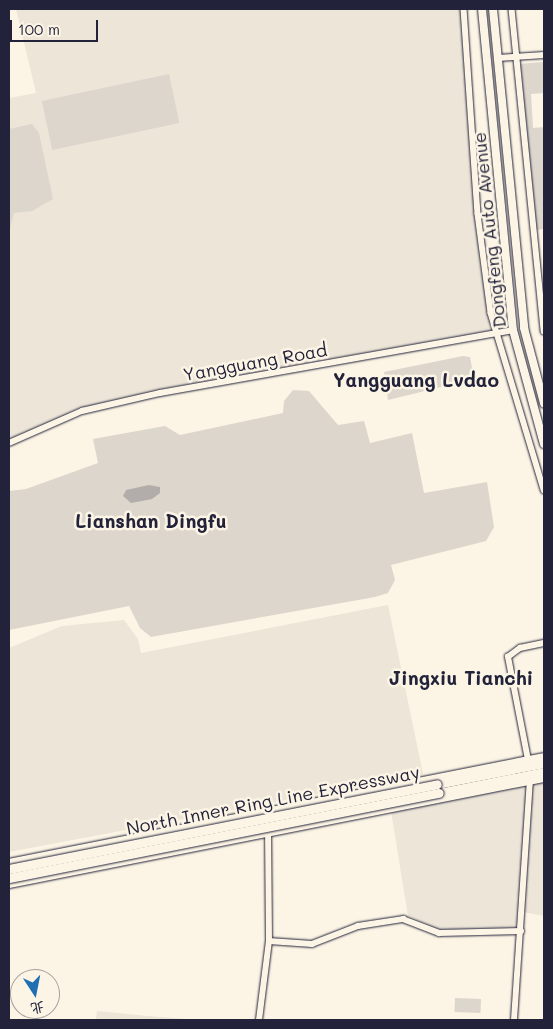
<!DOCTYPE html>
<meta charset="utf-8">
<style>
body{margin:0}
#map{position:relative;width:553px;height:1029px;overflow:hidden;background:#fcf5e5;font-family:Mali,"LXGW WenKai TC",sans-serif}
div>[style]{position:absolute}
.built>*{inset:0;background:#ece5d8}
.green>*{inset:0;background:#dcd6cc;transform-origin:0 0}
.water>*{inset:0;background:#b2adab}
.roads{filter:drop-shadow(0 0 1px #22223b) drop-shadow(0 0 1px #22223b)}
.minor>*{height:5.5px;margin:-2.75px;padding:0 2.75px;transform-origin:2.75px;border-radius:2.75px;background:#fcf5e5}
.major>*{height:8px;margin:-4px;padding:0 4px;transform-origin:4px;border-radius:4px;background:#fcf5e5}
.highway>*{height:9px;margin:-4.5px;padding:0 4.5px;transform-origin:4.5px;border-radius:4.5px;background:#fcf5e5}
.bridges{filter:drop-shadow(0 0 1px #22223b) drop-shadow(0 0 1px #22223b)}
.highway-bridge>*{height:9px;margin:-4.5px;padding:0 4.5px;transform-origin:4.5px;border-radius:4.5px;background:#fcf5e5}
span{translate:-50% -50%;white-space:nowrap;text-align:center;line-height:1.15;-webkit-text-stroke:5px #fcf5e5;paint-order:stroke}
.street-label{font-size:18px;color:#22223b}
.neighbourhood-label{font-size:19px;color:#22223b;font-weight:700}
.frame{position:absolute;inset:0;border:10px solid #22223b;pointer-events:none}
.north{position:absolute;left:10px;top:969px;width:50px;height:50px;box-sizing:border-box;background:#fcf5e5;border:1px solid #a5a1a1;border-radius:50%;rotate:169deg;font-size:14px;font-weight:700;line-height:20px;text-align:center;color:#22223b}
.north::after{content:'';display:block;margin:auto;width:18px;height:22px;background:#1f6fb2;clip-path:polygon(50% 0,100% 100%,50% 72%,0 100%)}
.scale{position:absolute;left:10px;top:20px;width:88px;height:22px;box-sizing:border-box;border:2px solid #22223b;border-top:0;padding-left:6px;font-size:15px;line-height:18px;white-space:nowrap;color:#22223b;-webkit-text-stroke:4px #fcf5e5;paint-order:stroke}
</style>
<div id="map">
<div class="built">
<div style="clip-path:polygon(16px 9px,464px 9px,478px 214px,498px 333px,160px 393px,82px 411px,9px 443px,9px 98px,36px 93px)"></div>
<div style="clip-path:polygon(388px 605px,423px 774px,9px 852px,9px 648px,62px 626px,124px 620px,138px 639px,141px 653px)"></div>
<div style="clip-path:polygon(544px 778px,544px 916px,523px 912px,521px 928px,440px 930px,408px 916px,391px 811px)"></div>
<div style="clip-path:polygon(97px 1011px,148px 1016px,199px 1020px,96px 1020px)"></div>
</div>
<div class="green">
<div style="clip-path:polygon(544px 62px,544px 93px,531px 94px,533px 128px,544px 127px,544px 229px,534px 230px,518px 64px)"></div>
<div style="left:169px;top:74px;width:50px;height:130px;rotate:78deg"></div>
<div style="clip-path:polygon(32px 124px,39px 133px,53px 199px,32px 211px,14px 213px,9px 233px,9px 129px)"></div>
<div style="clip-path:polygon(463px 356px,470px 357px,474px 379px,388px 400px,384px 372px)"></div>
<div style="clip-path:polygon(293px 390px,309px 391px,338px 425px,364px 421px,370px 443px,412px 433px,424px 493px,487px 482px,494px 527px,486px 541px,391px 565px,395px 580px,388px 593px,375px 597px,151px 637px,140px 628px,129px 606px,9px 630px,9px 491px,26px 489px,98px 463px,93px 439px,165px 426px,180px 435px,283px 413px,284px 401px)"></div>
<div style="left:455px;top:998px;width:26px;height:14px;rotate:2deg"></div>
</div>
<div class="water">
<div style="clip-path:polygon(149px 485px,160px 487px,160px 493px,152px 499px,131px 503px,123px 496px,126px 490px)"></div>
</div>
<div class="roads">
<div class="minor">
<div style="left:464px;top:9px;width:205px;rotate:86.1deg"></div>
<div style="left:478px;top:214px;width:100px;rotate:82.5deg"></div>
<div style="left:491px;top:313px;width:185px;rotate:73.3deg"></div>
<div style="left:512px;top:9px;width:324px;rotate:84.3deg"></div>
<div style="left:498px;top:58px;width:46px;rotate:-3.7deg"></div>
<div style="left:9px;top:443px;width:80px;rotate:-23.7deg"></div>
<div style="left:82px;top:411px;width:80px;rotate:-13deg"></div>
<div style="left:160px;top:393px;width:359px;rotate:-10.1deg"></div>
<div style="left:528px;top:760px;width:105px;rotate:-101deg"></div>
<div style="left:508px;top:657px;width:15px;rotate:-37deg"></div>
<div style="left:520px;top:648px;width:25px;rotate:-12deg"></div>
<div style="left:269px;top:941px;width:43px;rotate:4deg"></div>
<div style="left:312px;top:944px;width:49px;rotate:-21.4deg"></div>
<div style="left:358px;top:926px;width:46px;rotate:-8.8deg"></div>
<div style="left:403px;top:919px;width:39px;rotate:21deg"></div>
<div style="left:439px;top:933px;width:82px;rotate:-1.4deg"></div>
<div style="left:259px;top:1020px;width:80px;rotate:-82.8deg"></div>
<div style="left:269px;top:941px;width:110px;rotate:-90.5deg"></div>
<div style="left:514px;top:1020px;width:240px;rotate:-86.2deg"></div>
</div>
<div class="major">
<div style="left:482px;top:9px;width:322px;rotate:84.5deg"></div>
<div style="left:513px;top:330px;width:118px;rotate:74.8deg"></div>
<div style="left:493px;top:9px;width:321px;rotate:84.4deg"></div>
<div style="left:524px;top:328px;width:78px;rotate:75.1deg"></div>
<div style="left:9px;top:863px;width:545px;rotate:-11.21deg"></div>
<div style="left:9px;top:884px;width:545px;rotate:-11.21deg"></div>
</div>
<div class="highway">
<div style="left:437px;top:784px;width:109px;rotate:-11.1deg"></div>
<div style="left:439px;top:793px;width:107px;rotate:-11.3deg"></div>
</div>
</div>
<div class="bridges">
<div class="highway-bridge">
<div style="left:9px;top:869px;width:436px;rotate:-11.2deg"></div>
<div style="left:9px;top:878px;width:438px;rotate:-11.2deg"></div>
</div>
</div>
<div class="street-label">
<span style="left:489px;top:230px;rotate:-96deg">Dongfeng Auto Avenue</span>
<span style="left:255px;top:362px;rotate:-10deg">Yangguang Road</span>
<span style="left:273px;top:800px;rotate:-11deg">North Inner Ring Line Expressway</span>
</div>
<div class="neighbourhood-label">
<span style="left:416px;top:380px">Yangguang Lvdao</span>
<span style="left:151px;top:521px">Lianshan Dingfu</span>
<span style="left:461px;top:678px">Jingxiu Tianchi</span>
</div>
<div class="frame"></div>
<div class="north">北</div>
<div class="scale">100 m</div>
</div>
